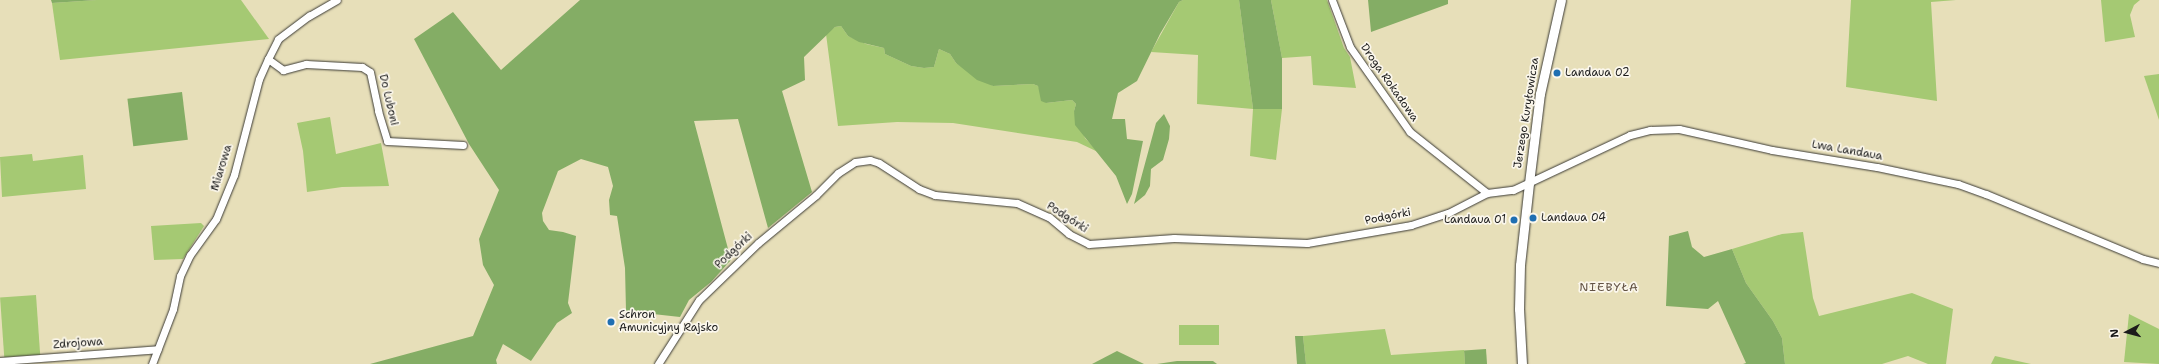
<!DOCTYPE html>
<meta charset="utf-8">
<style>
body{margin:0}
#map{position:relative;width:2159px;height:364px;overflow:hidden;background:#e7dfb9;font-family:"Shantell Sans",sans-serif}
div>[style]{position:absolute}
.green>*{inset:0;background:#a5c973;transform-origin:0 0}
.forest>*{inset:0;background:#84ad65;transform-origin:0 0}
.roads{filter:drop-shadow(0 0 1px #3a3934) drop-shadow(0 0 1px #3a3934)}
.minor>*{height:7px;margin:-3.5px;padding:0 3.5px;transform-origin:3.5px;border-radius:3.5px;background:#fff}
.tertiary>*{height:9px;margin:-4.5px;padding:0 4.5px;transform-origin:4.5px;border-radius:4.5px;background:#fff}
.dots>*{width:11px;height:11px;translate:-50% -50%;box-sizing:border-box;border:2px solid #fbf7ec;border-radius:50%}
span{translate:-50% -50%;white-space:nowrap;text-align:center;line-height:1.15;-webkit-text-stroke:3.5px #fbf7ec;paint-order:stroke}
.poi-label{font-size:11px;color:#1c1c1c}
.left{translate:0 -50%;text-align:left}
.right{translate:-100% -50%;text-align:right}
.street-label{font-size:11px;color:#1c1c1c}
.neighbourhood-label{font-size:12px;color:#625243;letter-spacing:1px}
.north{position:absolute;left:2107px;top:312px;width:40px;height:40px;-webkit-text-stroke:3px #fbf7ec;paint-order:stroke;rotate:264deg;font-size:11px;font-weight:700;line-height:16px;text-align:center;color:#1c1c1c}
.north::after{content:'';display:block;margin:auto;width:14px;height:18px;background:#1c1c1c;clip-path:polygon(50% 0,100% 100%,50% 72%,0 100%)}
</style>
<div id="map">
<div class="green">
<div style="clip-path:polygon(97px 0,241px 0,269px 39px,60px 60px,52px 3px)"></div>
<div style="clip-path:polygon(1183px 0,1239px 0,1253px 109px,1282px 109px,1276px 160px,1250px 156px,1253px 109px,1197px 104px,1198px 55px,1151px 52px,1179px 2px)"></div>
<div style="clip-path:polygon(1271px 0,1327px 0,1344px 48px,1350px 57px,1356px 88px,1313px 85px,1311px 56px,1282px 58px)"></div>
<div style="clip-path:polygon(1851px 0,1956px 0,1931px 2px,1937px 101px,1846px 87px)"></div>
<div style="clip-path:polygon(2101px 0,2140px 0,2134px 5px,2130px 15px,2135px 37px,2105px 42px)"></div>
<div style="clip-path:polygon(841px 26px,848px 36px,866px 44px,884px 48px,885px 54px,911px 66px,924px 68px,934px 67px,939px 49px,950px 54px,956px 63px,993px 86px,1033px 84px,1038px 86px,1046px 103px,1072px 100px,1076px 104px,1074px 111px,1085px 138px,1098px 152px,1077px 142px,953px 123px,897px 122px,838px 126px,826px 34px,835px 27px)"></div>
<div style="clip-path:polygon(2159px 74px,2159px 120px,2144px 76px)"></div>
<div style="clip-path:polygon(330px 117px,336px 154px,381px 143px,389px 186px,342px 187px,307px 192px,303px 151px,297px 123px)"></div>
<div style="clip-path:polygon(32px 154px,33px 161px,83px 155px,86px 189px,2px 197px,0 157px)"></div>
<div style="clip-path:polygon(201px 223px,204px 226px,183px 259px,154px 260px,151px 226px)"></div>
<div style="clip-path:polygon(1803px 232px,1813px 298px,1819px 316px,1912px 293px,1953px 309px,1946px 364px,1928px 364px,1908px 356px,1882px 364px,1785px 364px,1782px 338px,1773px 321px,1746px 283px,1732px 249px,1782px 234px)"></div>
<div style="left:36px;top:295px;width:60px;height:36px;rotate:86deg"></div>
<div style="clip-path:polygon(2129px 314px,2159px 329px,2159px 364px,2124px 362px)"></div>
<div style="left:1219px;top:325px;width:20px;height:40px;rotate:90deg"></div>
<div style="clip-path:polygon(1385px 329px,1391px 355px,1464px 350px,1465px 364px,1306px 364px,1303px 336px)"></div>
<div style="clip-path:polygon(1995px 356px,2031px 364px,1991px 364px)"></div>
</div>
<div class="forest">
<div style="clip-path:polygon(51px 0,97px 0,52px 3px)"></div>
<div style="clip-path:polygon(580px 0,1183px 0,1179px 2px,1160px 34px,1137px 81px,1118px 93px,1112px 119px,1125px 119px,1127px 139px,1143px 141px,1132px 194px,1127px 204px,1116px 176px,1075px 125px,1074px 111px,1076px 104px,1072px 100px,1046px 103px,1041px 101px,1038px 86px,1033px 84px,993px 86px,977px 80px,956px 63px,950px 54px,939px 49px,934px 67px,924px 68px,911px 66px,885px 54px,884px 48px,859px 42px,848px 36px,841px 26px,835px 27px,804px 57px,805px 80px,782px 91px,812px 192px,768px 228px,738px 119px,694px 121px,731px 260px,711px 282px,689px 300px,680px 317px,626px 311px,625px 268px,617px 216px,610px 215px,609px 200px,613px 186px,608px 167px,581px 159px,558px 171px,542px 213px,543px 221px,549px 230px,563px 232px,576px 236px,568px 303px,572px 313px,557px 323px,531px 361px,503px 344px,496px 360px,497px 364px,370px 364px,473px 336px,494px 285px,483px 265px,479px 239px,499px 190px,469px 144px,414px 39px,453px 12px,501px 70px)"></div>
<div style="clip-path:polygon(1239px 0,1271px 0,1282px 58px,1282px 109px,1253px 109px)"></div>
<div style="clip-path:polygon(1368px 0,1448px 0,1448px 4px,1371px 32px)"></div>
<div style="left:182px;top:92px;width:48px;height:55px;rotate:83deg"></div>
<div style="clip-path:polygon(1164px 114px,1170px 126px,1169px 139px,1163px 160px,1151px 169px,1150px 186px,1145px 195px,1134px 204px,1156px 123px)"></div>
<div style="clip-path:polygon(1688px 231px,1692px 247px,1704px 257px,1732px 249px,1746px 283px,1773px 321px,1782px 338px,1785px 364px,1743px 364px,1746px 363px,1718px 301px,1708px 309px,1666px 306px,1669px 236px)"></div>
<div style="clip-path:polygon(1295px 336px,1303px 336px,1306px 364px,1297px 364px)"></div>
<div style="left:1486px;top:349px;width:15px;height:22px;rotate:86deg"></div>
<div style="clip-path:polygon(1117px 351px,1144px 364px,1092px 364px)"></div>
<div style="clip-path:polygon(1177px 361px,1213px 361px,1217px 364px,1157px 364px)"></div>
</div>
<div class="roads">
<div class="minor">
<div style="left:1332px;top:0;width:50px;rotate:69deg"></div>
<div style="left:1350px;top:47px;width:104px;rotate:54.8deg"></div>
<div style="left:1410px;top:132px;width:98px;rotate:38.4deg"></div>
<div style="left:268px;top:59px;width:19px;rotate:36deg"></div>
<div style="left:283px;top:70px;width:24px;rotate:-15deg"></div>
<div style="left:306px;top:64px;width:56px;rotate:3.1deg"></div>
<div style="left:362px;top:67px;width:9px;rotate:32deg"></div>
<div style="left:370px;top:72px;width:40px;rotate:78deg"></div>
<div style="left:378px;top:111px;width:31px;rotate:73deg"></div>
<div style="left:387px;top:141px;width:76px;rotate:3deg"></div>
<div style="left:0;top:361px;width:158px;rotate:-4.3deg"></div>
<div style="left:152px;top:364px;width:59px;rotate:-69.1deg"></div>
<div style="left:173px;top:309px;width:34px;rotate:-78deg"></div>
<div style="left:180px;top:276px;width:23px;rotate:-65deg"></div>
<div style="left:190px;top:255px;width:44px;rotate:-54.2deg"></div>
<div style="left:216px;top:219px;width:48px;rotate:-67.8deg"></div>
<div style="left:234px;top:175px;width:99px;rotate:-75.4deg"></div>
<div style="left:259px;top:79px;width:22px;rotate:-66deg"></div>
<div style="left:268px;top:59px;width:22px;rotate:-63deg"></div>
<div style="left:278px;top:39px;width:39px;rotate:-37deg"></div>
<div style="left:309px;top:16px;width:32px;rotate:-30deg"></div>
<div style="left:658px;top:364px;width:76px;rotate:-57.4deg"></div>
<div style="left:699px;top:300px;width:82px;rotate:-44deg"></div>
<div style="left:758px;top:243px;width:75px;rotate:-39.6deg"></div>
<div style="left:816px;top:195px;width:31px;rotate:-45deg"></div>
<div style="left:838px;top:173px;width:20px;rotate:-33deg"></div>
<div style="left:855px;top:162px;width:15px;rotate:-8deg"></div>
<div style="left:870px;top:160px;width:9px;rotate:18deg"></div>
<div style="left:879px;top:163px;width:48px;rotate:33deg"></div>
<div style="left:919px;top:189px;width:17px;rotate:21deg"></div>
<div style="left:935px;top:195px;width:82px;rotate:5.6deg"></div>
<div style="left:1017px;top:203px;width:35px;rotate:24deg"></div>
<div style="left:1049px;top:217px;width:26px;rotate:40deg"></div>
<div style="left:1069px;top:234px;width:22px;rotate:27deg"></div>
<div style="left:1089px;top:244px;width:85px;rotate:-4deg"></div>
<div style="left:1174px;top:238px;width:133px;rotate:2.2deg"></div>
<div style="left:1307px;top:243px;width:106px;rotate:-9.8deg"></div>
<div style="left:1411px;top:225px;width:39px;rotate:-18deg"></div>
<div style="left:1448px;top:213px;width:44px;rotate:-27.1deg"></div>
<div style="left:1487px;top:193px;width:26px;rotate:-7deg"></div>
<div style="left:1513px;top:190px;width:129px;rotate:-25.2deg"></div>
<div style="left:1630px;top:135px;width:21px;rotate:-14deg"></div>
<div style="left:1650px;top:130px;width:29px;rotate:-2deg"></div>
<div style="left:1679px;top:129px;width:95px;rotate:12.7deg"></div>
<div style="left:1772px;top:150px;width:106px;rotate:9.2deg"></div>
<div style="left:1877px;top:167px;width:83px;rotate:11.9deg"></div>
<div style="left:1958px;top:184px;width:30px;rotate:20deg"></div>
<div style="left:1986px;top:194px;width:170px;rotate:22.5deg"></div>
<div style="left:2143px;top:259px;width:16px;rotate:14deg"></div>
</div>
<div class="tertiary">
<div style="left:1522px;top:364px;width:55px;rotate:-93.1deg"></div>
<div style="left:1519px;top:309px;width:44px;rotate:-88.7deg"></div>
<div style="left:1520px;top:265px;width:82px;rotate:-83.7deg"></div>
<div style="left:1529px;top:183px;width:90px;rotate:-83deg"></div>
<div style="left:1540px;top:94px;width:96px;rotate:-77.4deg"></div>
</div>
</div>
<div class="dots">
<div style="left:1557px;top:73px;background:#1f6fb2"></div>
<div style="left:1533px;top:218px;background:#1f6fb2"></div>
<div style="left:1514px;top:220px;background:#1f6fb2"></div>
<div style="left:611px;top:322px;background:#1f6fb2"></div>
</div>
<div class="poi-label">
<span class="left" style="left:1565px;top:73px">Landaua 02</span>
<span class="left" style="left:1541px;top:218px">Landaua 04</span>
<span class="right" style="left:1506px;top:220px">Landaua 01</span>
<span class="left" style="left:619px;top:322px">Schron<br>Amunicyjny Rajsko</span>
</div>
<div class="street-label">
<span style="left:1389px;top:83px;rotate:55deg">Droga Rokadowa</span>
<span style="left:388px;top:100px;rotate:77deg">Do Luboni</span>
<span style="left:1527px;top:113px;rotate:-81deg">Jerzego Kuryłowicza</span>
<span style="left:1847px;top:151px;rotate:10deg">Lwa Landaua</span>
<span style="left:222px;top:168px;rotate:-73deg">Miarowa</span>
<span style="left:1388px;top:217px;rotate:-11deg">Podgórki</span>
<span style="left:1067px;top:218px;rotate:33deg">Podgórki</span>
<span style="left:734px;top:251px;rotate:-43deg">Podgórki</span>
<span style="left:78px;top:344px;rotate:-4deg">Zdrojowa</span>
</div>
<div class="neighbourhood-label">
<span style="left:1609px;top:288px">NIEBYŁA</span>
</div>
<div class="north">N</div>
</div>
